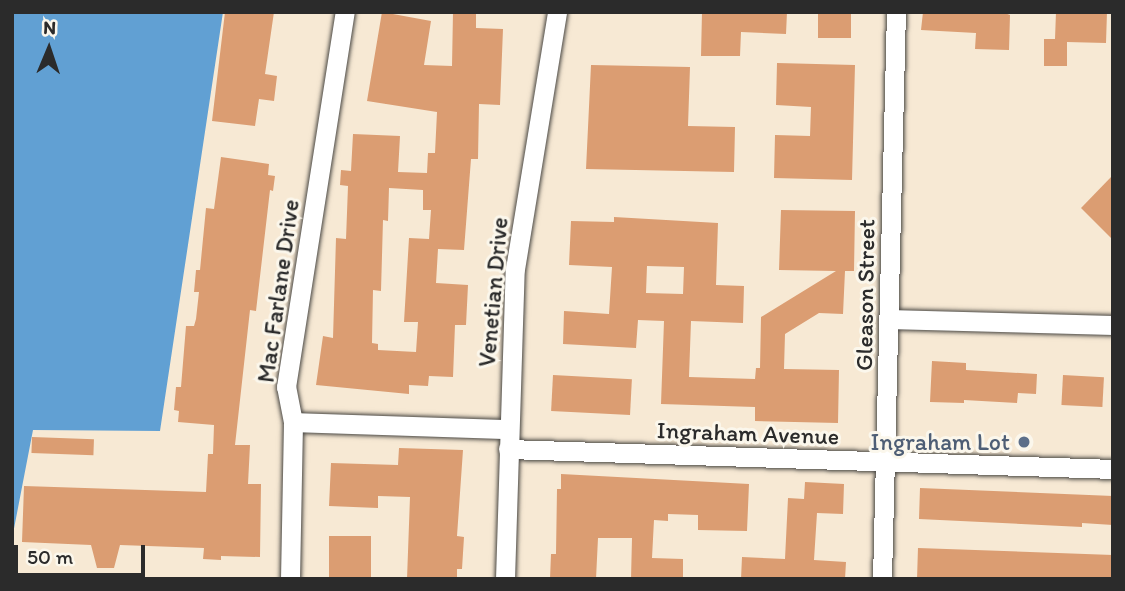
<!DOCTYPE html>
<style>
body{margin:0}
#map{position:relative;width:1125px;height:591px;overflow:hidden;background:#f7e9d4;font-family:Itim,sans-serif}
div>[style]{position:absolute}
.water>*{inset:0;background:#61a0d3}
.building>*{inset:0;background:#db9d72;transform-origin:0 0}
.roads{filter:drop-shadow(0 0 2px #4a4844) drop-shadow(0 0 2px #4a4844)}
.minor>*{height:19px;margin:-9.5px;padding:0 9.5px;transform-origin:9.5px;border-radius:9.5px;background:#fff}
.dots>*{width:19px;height:19px;translate:-50% -50%;box-sizing:border-box;border:4px solid #fbf7ec;border-radius:50%}
span{translate:-50% -50%;white-space:nowrap;text-align:center;line-height:1.15;-webkit-text-stroke:6px #fbf7ec;paint-order:stroke}
.street-label{font-size:24px;color:#2b2b2b}
.service-label{font-size:24px;color:#4e5e75}
.right{translate:-100% -50%;text-align:right}
.frame{position:absolute;inset:0;border:14px solid #2b2b2b;pointer-events:none}
.north{position:absolute;left:14px;top:14px;width:70px;height:70px;-webkit-text-stroke:5px #fbf7ec;paint-order:stroke;rotate:2deg;font-size:19px;font-weight:700;line-height:28px;text-align:center;color:#2b2b2b}
.north::after{content:'';display:block;margin:auto;width:24px;height:32px;background:#2b2b2b;clip-path:polygon(50% 0,100% 100%,50% 72%,0 100%)}
.scale{position:absolute;left:14px;top:545px;width:131px;height:32px;box-sizing:border-box;border:4px solid #2b2b2b;border-top:0;padding-left:9px;font-size:21px;line-height:24px;white-space:nowrap;color:#2b2b2b;-webkit-text-stroke:5px #fbf7ec;paint-order:stroke}
</style>
<div id="map">
<div class="water">
<div style="clip-path:polygon(12px 12px,223px 12px,160px 431px,33px 430px,12px 539px)"></div>
</div>
<div class="building">
<div style="clip-path:polygon(225px 12px,274px 12px,265px 74px,277px 76px,274px 101px,259px 99px,255px 126px,212px 121px)"></div>
<div style="clip-path:polygon(evenodd,382px 12px,431px 21px,424px 65px,452px 66px,453px 12px,476px 12px,476px 28px,503px 29px,500px 105px,479px 104px,478px 159px,471px 159px,464px 250px,438px 249px,436px 283px,468px 285px,466px 325px,455px 325px,453px 377px,429px 376px,428px 386px,409px 385px,409px 394px,316px 385px,323px 336px,333px 338px,336px 238px,346px 239px,348px 186px,340px 185px,341px 170px,351px 171px,353px 134px,400px 136px,398px 172px,427px 173px,428px 153px,435px 153px,437px 112px,367px 101px,382px 12px,389px 188px,423px 190px,423px 210px,431px 210px,429px 239px,409px 238px,404px 322px,418px 322px,416px 352px,378px 350px,378px 344px,372px 343px,373px 290px,381px 291px,383px 220px,388px 221px,389px 188px)"></div>
<div style="clip-path:polygon(702px 12px,787px 12px,786px 34px,741px 32px,740px 56px,701px 56px)"></div>
<div style="left:818px;top:12px;width:33px;height:26px"></div>
<div style="clip-path:polygon(923px 12px,1002px 12px,1010px 15px,1009px 50px,975px 49px,976px 33px,921px 30px)"></div>
<div style="clip-path:polygon(1056px 12px,1107px 12px,1106px 43px,1067px 42px,1067px 66px,1044px 66px,1044px 39px,1055px 39px)"></div>
<div style="clip-path:polygon(777px 63px,855px 65px,852px 180px,774px 178px,775px 135px,810px 136px,811px 107px,776px 105px)"></div>
<div style="clip-path:polygon(591px 65px,690px 67px,688px 126px,735px 127px,734px 172px,586px 169px)"></div>
<div style="clip-path:polygon(221px 157px,269px 164px,268px 175px,275px 176px,273px 191px,270px 190px,256px 311px,250px 310px,235px 445px,250px 445px,248px 484px,261px 484px,260px 557px,221px 556px,221px 560px,203px 559px,204px 548px,120px 545px,114px 568px,97px 568px,91px 545px,22px 542px,24px 486px,206px 492px,208px 454px,213px 454px,214px 425px,178px 422px,179px 411px,174px 410px,176px 387px,181px 387px,186px 326px,194px 326px,196px 319px,199px 292px,194px 292px,196px 270px,200px 270px,206px 208px,214px 209px)"></div>
<div style="clip-path:polygon(1113px 175px,1113px 240px,1081px 208px)"></div>
<div style="clip-path:polygon(evenodd,781px 210px,855px 211px,854px 271px,845px 271px,843px 314px,819px 313px,785px 334px,784px 369px,839px 370px,838px 423px,755px 421px,755px 407px,661px 404px,664px 321px,638px 320px,636px 348px,563px 344px,564px 311px,609px 314px,612px 267px,569px 265px,571px 221px,614px 222px,614px 217px,718px 223px,716px 285px,744px 286px,743px 323px,691px 321px,689px 377px,755px 379px,756px 368px,760px 368px,761px 317px,836px 271px,779px 270px,781px 210px,647px 266px,684px 267px,683px 294px,646px 293px,647px 266px)"></div>
<div style="clip-path:polygon(932px 361px,966px 363px,966px 370px,1037px 374px,1036px 394px,1018px 393px,1017px 403px,964px 400px,964px 403px,930px 402px)"></div>
<div style="left:553px;top:375px;width:79px;height:36px;rotate:3deg"></div>
<div style="left:1063px;top:375px;width:41px;height:30px;rotate:3deg"></div>
<div style="left:32px;top:437px;width:62px;height:16px;rotate:2deg"></div>
<div style="clip-path:polygon(399px 448px,463px 450px,457px 536px,464px 537px,462px 569px,457px 569px,457px 579px,407px 579px,410px 497px,378px 496px,378px 508px,329px 506px,331px 463px,398px 465px)"></div>
<div style="clip-path:polygon(561px 474px,749px 484px,747px 531px,698px 530px,698px 515px,668px 514px,668px 521px,654px 520px,652px 558px,683px 559px,683px 579px,631px 579px,632px 538px,598px 538px,596px 579px,550px 579px,551px 554px,556px 554px,557px 489px,561px 489px)"></div>
<div style="clip-path:polygon(805px 482px,844px 484px,843px 514px,817px 513px,814px 560px,846px 562px,845px 579px,741px 579px,742px 557px,785px 559px,788px 498px,804px 499px)"></div>
<div style="clip-path:polygon(920px 488px,1113px 496px,1113px 525px,1082px 523px,1082px 527px,919px 519px)"></div>
<div style="left:329px;top:536px;width:42px;height:43px"></div>
<div style="clip-path:polygon(918px 548px,1113px 555px,1113px 579px,917px 579px)"></div>
</div>
<div class="roads">
<div class="minor">
<div style="left:888px;top:319px;width:225px;rotate:1.5deg"></div>
<div style="left:293px;top:422px;width:216px;rotate:1.9deg"></div>
<div style="left:508px;top:449px;width:605px;rotate:1.89deg"></div>
<div style="left:290px;top:579px;width:157px;rotate:-88.9deg"></div>
<div style="left:293px;top:422px;width:36px;rotate:-101deg"></div>
<div style="left:286px;top:387px;width:380px;rotate:-81.1deg"></div>
<div style="left:505px;top:579px;width:310px;rotate:-88.2deg"></div>
<div style="left:515px;top:269px;width:260px;rotate:-80.7deg"></div>
<div style="left:882px;top:579px;width:567px;rotate:-88.59deg"></div>
</div>
</div>
<div class="dots">
<div style="left:1024px;top:442px;background:#5c6f8a"></div>
</div>
<div class="street-label">
<span style="left:278px;top:291px;rotate:-82deg">Mac Farlane Drive</span>
<span style="left:493px;top:292px;rotate:-85deg">Venetian Drive</span>
<span style="left:865px;top:295px;rotate:-89deg">Gleason Street</span>
<span style="left:748px;top:433px;rotate:2deg">Ingraham Avenue</span>
</div>
<div class="service-label">
<span class="right" style="left:1010px;top:442px">Ingraham Lot</span>
</div>
<div class="frame"></div>
<div class="north">N</div>
<div class="scale">50 m</div>
</div>
